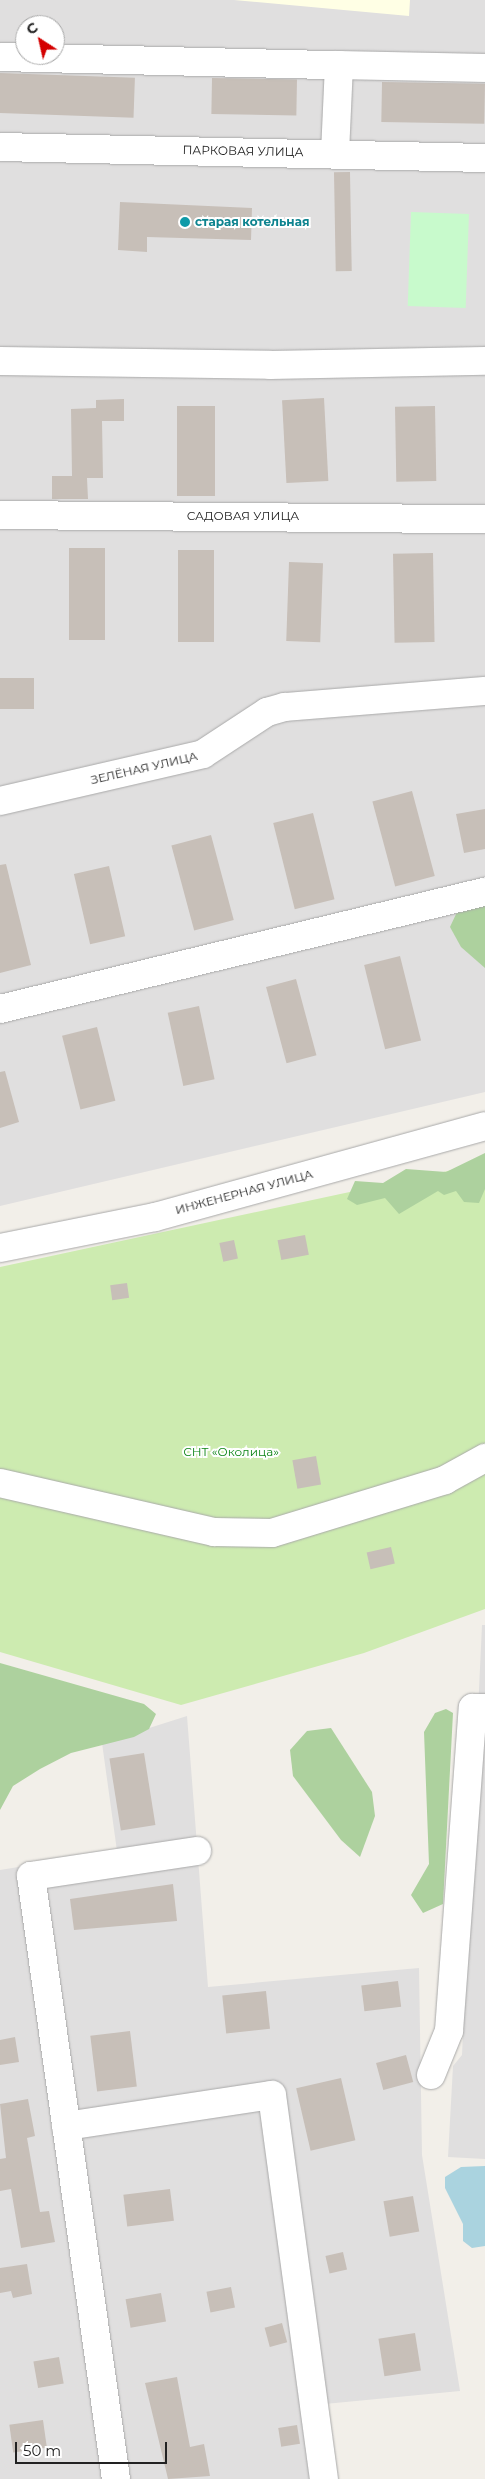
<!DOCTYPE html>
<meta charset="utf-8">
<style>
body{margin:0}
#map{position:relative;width:485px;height:2479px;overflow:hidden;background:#f2efe9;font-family:Montserrat,sans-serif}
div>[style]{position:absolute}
.residential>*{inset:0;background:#e0dfdf}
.education>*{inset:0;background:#ffffe5}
.grass>*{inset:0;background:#cdebb0}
.forest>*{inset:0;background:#add19e}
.park>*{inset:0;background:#c8facc;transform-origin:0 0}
.water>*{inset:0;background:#aad3df}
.building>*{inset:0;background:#c7bfb8;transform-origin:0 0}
.roads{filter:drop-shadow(0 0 1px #a9a9a9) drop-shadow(0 0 1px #a9a9a9)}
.minor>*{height:28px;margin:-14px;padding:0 14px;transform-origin:14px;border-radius:14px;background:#fff}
.dots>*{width:14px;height:14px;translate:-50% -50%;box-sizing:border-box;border:2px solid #fff;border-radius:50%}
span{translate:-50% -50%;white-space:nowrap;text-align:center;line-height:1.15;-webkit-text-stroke:4px #fff;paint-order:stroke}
.street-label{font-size:12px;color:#222}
.culture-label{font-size:12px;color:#0d838f;font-weight:700}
.left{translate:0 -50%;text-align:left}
.park-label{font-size:12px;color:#0c8416}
.north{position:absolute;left:15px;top:15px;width:50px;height:50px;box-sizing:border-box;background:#fff;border:1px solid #a7a7a7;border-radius:50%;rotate:325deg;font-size:14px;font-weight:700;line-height:20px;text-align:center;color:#222}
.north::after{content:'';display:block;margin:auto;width:18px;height:22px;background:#d40000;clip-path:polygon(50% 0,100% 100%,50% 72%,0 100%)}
.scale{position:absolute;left:15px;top:2442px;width:152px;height:22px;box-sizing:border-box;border:2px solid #222;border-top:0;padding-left:6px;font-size:15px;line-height:18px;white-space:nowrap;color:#222;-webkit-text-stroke:4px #fff;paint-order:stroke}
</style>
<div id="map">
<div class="residential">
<div style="clip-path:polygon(evenodd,0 0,485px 0,485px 1092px,0 1206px,0 0,25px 25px,55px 25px,55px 55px,25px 55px,25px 25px)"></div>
<div style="clip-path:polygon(482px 1625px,485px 1625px,485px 2159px,448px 2157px,453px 2066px,462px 2055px)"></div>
<div style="clip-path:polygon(187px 1716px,208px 1987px,419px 1968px,422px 2155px,460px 2391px,304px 2406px,311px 2479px,0 2479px,0 1870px,117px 1851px,102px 1743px)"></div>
</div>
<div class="education">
<div style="clip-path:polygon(234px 0,410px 0,409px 16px)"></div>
</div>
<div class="grass">
<div style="clip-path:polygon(485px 1163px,485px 1609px,364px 1653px,181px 1705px,0 1652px,0 1267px)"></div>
</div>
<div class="forest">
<div style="clip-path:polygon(485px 888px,485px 968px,461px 947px,450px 927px,457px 912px)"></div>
<div style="clip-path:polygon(485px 1153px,485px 1189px,479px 1203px,464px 1202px,456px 1191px,444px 1195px,438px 1191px,399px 1214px,385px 1198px,357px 1205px,347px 1199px,355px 1181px,383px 1183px,406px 1169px,446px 1172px)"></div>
<div style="clip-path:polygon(0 1663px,144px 1704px,156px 1714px,149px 1729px,134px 1737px,71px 1753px,40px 1769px,13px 1786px,0 1810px)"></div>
<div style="clip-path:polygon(446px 1709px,453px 1713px,443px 1904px,423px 1913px,411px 1895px,429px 1864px,424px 1732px,435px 1713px)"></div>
<div style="clip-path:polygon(331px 1728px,372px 1792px,375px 1816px,360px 1857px,341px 1840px,293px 1776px,290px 1750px,307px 1731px)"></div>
</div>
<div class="park">
<div style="left:411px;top:212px;width:58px;height:94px;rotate:2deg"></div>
</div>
<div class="water">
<div style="clip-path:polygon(485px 2166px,485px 2246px,472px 2248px,463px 2241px,463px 2224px,445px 2188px,445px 2177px,461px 2167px)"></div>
</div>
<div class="building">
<div style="left:0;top:73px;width:135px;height:40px;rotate:2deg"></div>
<div style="left:212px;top:78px;width:85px;height:36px;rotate:1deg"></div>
<div style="left:382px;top:82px;width:103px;height:40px;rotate:1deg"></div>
<div style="left:350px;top:172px;width:99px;height:16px;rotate:89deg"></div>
<div style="clip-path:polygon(120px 202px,252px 208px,251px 240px,147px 237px,147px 252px,118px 250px)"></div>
<div style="left:324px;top:398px;width:83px;height:42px;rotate:87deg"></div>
<div style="clip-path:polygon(124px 399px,124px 421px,102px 421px,103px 478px,87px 478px,88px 499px,52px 499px,52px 476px,72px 476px,71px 409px,96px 408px,96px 400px)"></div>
<div style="left:177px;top:406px;width:38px;height:90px"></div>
<div style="left:435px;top:406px;width:75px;height:40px;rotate:89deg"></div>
<div style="left:69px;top:548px;width:36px;height:92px"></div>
<div style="left:178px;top:550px;width:36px;height:92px"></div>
<div style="left:433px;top:553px;width:89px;height:40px;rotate:89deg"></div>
<div style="left:289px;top:562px;width:34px;height:79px;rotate:2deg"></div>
<div style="left:0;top:678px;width:34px;height:31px"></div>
<div style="left:412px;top:791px;width:88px;height:41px;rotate:75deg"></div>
<div style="clip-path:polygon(485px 809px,485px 849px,464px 853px,456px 814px)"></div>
<div style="left:313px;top:813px;width:89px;height:41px;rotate:76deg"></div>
<div style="left:211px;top:835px;width:88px;height:41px;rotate:75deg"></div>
<div style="clip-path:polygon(6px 864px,31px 965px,0 973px,0 865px)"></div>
<div style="left:109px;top:866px;width:72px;height:36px;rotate:77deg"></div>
<div style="left:400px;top:956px;width:87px;height:37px;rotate:76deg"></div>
<div style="left:296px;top:979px;width:79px;height:31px;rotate:75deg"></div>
<div style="left:199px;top:1006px;width:75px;height:32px;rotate:78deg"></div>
<div style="left:97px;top:1027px;width:76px;height:36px;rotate:76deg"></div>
<div style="clip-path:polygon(5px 1071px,19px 1122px,0 1128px,0 1072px)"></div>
<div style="left:305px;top:1235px;width:20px;height:28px;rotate:79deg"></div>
<div style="left:234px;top:1240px;width:19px;height:15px;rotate:78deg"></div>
<div style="left:127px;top:1283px;width:15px;height:17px;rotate:82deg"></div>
<div style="left:316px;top:1456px;width:29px;height:24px;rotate:80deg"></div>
<div style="left:391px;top:1547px;width:17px;height:25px;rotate:77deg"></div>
<div style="left:144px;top:1753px;width:73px;height:35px;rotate:81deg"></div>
<div style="clip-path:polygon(173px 1884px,177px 1921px,74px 1930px,70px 1899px)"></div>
<div style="left:398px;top:1981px;width:26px;height:37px;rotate:83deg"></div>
<div style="left:266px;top:1991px;width:38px;height:44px;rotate:84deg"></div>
<div style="left:130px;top:2031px;width:56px;height:40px;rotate:83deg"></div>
<div style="clip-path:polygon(15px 2037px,19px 2062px,0 2065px,0 2040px)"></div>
<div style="left:406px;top:2055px;width:28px;height:31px;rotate:75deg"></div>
<div style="left:341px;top:2078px;width:64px;height:46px;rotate:77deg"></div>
<div style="clip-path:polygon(28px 2099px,35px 2136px,27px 2138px,40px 2212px,49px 2211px,55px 2242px,21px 2248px,11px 2189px,0 2191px,0 2159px,6px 2158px,0 2104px)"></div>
<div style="left:170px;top:2189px;width:32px;height:47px;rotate:83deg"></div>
<div style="left:413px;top:2196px;width:36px;height:30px;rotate:80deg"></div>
<div style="left:343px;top:2252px;width:18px;height:18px;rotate:77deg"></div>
<div style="clip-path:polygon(27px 2264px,32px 2294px,13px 2298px,11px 2291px,0 2293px,0 2268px)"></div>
<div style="left:231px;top:2287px;width:21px;height:25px;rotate:79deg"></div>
<div style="left:161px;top:2293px;width:29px;height:36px;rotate:80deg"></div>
<div style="left:282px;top:2323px;width:20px;height:18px;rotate:75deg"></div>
<div style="left:415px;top:2333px;width:38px;height:37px;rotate:81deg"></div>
<div style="left:59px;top:2357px;width:27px;height:26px;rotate:80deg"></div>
<div style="clip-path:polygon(177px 2377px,190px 2447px,204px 2444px,210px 2476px,168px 2479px,145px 2383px)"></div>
<div style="left:43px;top:2420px;width:28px;height:34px;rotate:82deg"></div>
<div style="left:297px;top:2425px;width:19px;height:19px;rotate:81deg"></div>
</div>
<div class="roads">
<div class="minor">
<div style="left:0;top:57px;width:339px;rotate:1.4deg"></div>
<div style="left:0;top:147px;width:485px;rotate:1.3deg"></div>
<div style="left:335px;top:153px;width:88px;rotate:-87.4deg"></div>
<div style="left:339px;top:65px;width:146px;rotate:1.2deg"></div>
<div style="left:0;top:361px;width:270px;rotate:0.8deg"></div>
<div style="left:270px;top:365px;width:215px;rotate:-1.1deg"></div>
<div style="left:0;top:515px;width:485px;rotate:0.5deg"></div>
<div style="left:0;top:801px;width:208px;rotate:-13deg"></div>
<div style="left:203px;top:754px;width:77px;rotate:-33.3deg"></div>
<div style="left:267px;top:712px;width:19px;rotate:-16deg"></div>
<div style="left:285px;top:707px;width:201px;rotate:-4.6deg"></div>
<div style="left:0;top:1009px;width:499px;rotate:-13.6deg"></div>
<div style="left:0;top:1248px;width:158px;rotate:-11.3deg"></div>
<div style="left:155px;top:1217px;width:342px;rotate:-15.4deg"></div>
<div style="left:0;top:1483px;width:220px;rotate:12.9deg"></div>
<div style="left:214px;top:1532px;width:58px;rotate:1deg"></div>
<div style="left:272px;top:1533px;width:181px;rotate:-17deg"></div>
<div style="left:445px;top:1480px;width:46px;rotate:-28.8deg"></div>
<div style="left:431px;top:2075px;width:48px;rotate:-67.8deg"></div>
<div style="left:449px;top:2031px;width:324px;rotate:-85.8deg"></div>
<div style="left:473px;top:1708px;width:12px"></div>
<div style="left:66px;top:2126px;width:208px;rotate:-8.6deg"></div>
<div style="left:272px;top:2095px;width:388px;rotate:82.3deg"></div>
<div style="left:116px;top:2479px;width:609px;rotate:-98.02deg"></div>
<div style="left:31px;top:1876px;width:168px;rotate:-8.6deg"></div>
</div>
</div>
<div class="dots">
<div style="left:185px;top:222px;background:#0f9aa8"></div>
</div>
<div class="street-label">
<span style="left:243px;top:151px;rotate:1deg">ПАРКОВАЯ УЛИЦА</span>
<span style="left:243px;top:516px">САДОВАЯ УЛИЦА</span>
<span style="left:144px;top:768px;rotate:-13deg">ЗЕЛЁНАЯ УЛИЦА</span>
<span style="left:244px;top:1192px;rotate:-15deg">ИНЖЕНЕРНАЯ УЛИЦА</span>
</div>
<div class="culture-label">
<span class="left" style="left:195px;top:222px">старая котельная</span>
</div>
<div class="park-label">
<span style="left:231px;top:1452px">СНТ «Околица»</span>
</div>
<div class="north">С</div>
<div class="scale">50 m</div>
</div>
